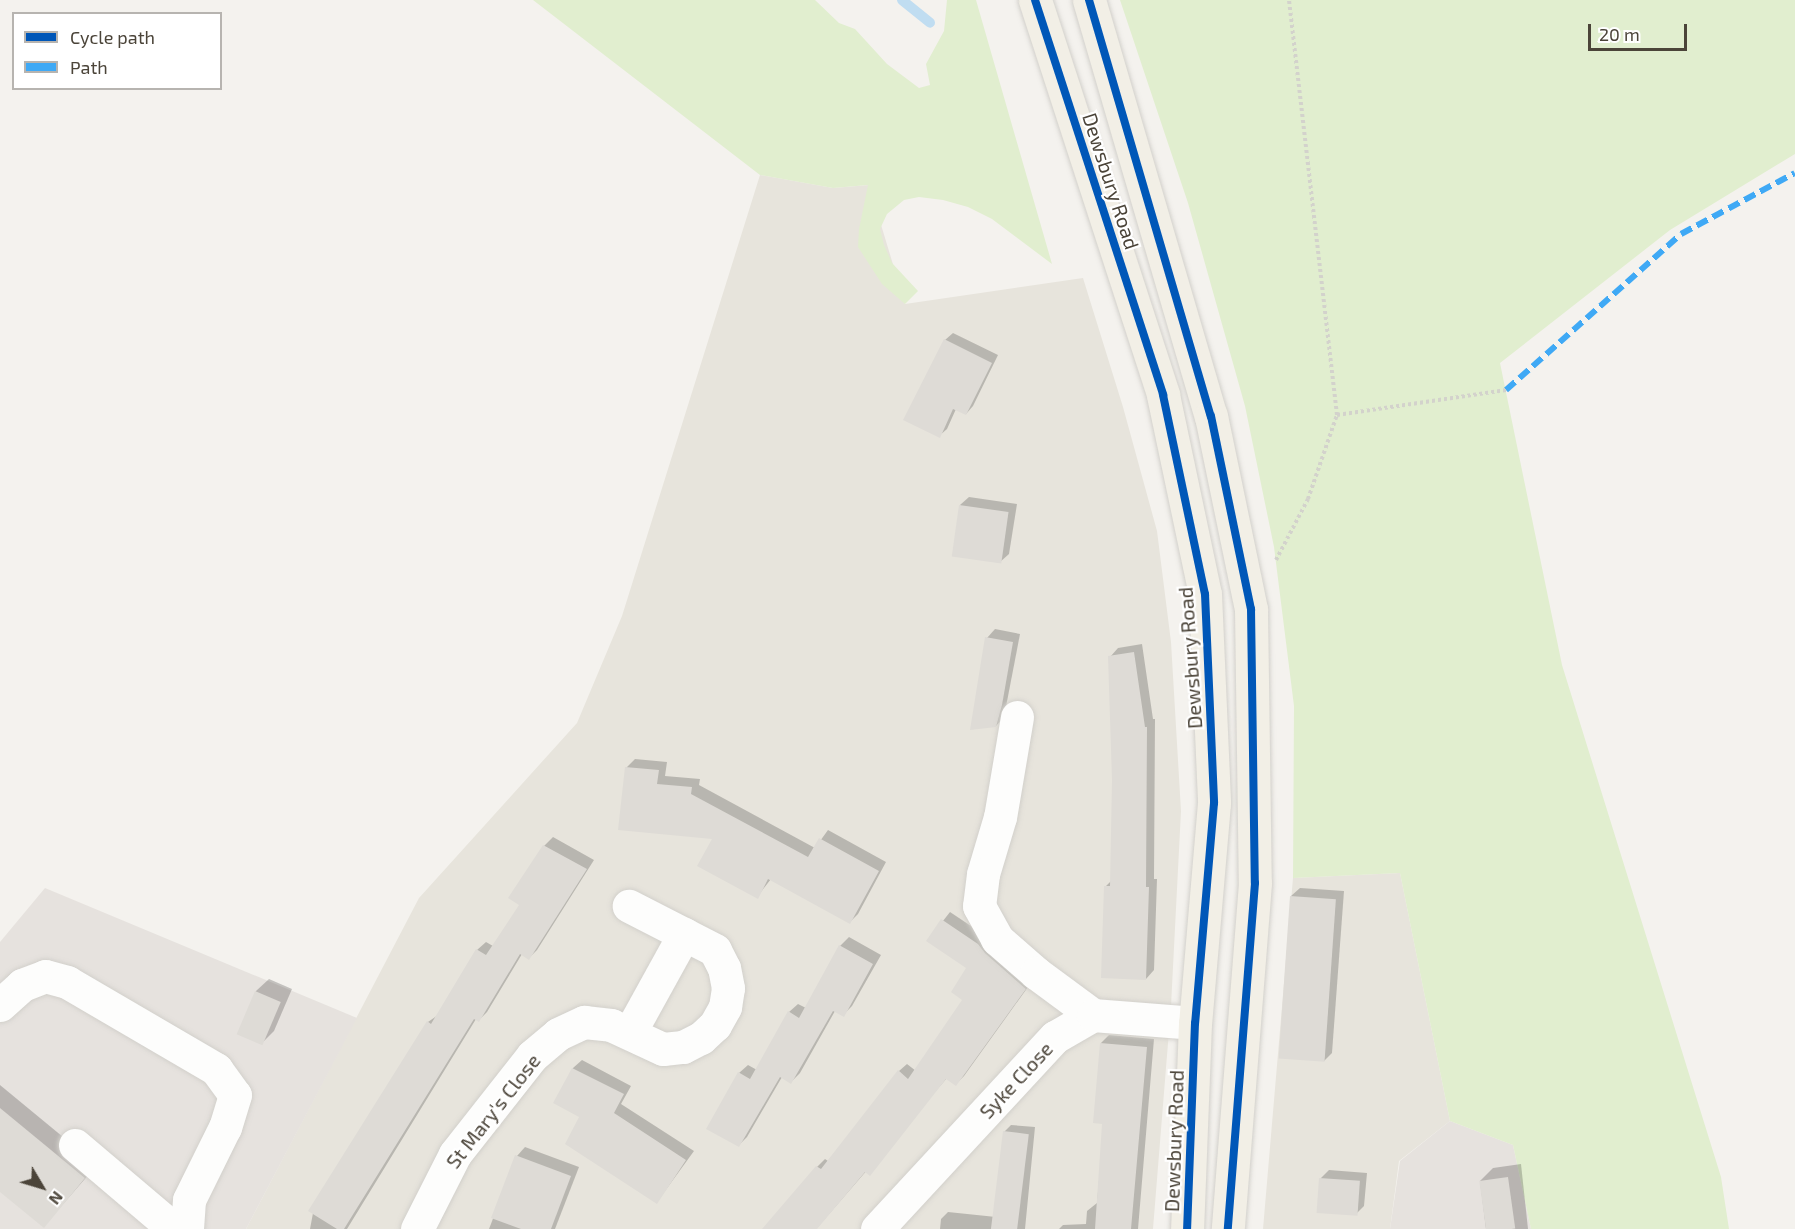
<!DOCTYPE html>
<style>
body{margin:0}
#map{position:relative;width:1795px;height:1229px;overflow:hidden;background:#f4f2ee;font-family:"Exo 2",sans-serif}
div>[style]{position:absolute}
.residential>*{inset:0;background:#e7e4dc}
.industrial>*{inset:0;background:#e6e2de}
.green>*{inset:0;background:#e1eecf}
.shadow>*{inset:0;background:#0003}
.stream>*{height:10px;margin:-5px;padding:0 5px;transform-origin:5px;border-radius:5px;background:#c0ddf1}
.building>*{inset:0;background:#dedbd6;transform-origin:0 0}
.path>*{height:4px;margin-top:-2px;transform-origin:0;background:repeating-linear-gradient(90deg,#d3d2cc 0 3px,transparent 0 6px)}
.roads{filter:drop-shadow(0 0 2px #d2d0cb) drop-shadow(0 0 2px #d2d0cb)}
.minor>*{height:33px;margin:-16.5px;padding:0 16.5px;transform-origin:16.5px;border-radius:16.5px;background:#fdfdfc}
.major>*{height:33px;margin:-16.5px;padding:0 16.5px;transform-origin:16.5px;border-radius:16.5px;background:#f2efe6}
.quiet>*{height:6px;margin-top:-3px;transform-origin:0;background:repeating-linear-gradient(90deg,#3fa9f5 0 12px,transparent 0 18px)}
.cycleway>*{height:8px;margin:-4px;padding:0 4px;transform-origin:4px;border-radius:4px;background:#0057b8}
span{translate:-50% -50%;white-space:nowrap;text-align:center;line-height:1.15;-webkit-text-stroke:4.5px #fff;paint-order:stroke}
.street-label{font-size:20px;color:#4b4439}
.legend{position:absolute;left:12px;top:12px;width:210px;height:78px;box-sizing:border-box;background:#fff;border:2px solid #b7b4b0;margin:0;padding:8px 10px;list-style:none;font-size:18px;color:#4b4439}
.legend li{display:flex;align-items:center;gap:12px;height:30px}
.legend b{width:30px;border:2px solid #b7b4b0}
.north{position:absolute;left:12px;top:1157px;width:60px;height:60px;-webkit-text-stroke:4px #fff;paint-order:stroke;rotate:128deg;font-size:16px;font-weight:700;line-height:24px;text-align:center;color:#4b4439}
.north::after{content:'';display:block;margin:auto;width:21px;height:27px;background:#4b4439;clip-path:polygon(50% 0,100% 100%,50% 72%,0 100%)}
.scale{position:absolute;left:1588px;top:24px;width:99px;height:27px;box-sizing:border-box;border:3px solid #4b4439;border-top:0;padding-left:8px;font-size:18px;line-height:21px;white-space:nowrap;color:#4b4439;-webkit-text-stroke:4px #fff;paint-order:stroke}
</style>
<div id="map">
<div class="residential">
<div style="clip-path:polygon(760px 175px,833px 188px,869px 185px,905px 304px,1083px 278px,1123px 407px,1157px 531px,1171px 642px,1181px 811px,1171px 1006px,1153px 1229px,246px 1229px,419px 898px,577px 723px,622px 616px)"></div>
<div style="clip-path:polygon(1400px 873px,1450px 1121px,1399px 1161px,1390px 1229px,1263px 1229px,1293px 878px)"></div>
</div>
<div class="industrial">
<div style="clip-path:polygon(45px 888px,357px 1018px,246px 1229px,0 1229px,0 942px)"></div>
<div style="clip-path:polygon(1450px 1121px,1513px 1145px,1531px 1229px,1390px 1229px,1400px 1161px)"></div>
</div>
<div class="green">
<div style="clip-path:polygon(533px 0,815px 0,839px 23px,855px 29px,887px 64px,919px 88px,930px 85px,926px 64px,944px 31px,947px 0,976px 0,1052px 264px,992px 219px,968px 207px,943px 200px,919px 197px,904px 200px,887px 214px,880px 229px,884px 245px,892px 263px,918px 291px,905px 304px,882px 284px,858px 247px,859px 229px,868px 185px,833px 188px,760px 175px)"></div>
<div style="clip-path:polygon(1120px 0,1795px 0,1795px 154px,1670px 230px,1500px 363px,1562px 665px,1721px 1177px,1729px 1229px,1531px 1229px,1513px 1145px,1450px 1121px,1400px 873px,1293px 878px,1294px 706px,1274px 547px,1245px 406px,1188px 203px)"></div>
</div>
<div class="shadow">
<div style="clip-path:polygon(953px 333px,998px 355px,973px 406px,966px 414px,956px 409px,947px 429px,939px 436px,945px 340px)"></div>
<div style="clip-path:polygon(969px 497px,1017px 504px,1009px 554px,1000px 562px,960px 505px)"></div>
<div style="clip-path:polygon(995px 629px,1020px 634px,1004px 717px,996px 726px,987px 638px)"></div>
<div style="clip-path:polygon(1142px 644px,1153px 719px,1155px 719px,1154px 879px,1157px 879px,1154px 970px,1146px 979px,1105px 887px,1112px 880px,1113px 780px,1110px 657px,1118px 648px)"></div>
<div style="clip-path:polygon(635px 759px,667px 762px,665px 776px,700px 779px,699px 785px,815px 848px,828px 830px,886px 862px,858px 914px,850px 922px,771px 879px,757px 897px,714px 838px,626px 768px)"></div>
<div style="clip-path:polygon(553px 837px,594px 860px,537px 950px,529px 958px,522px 954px,487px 1012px,479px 1020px,476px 1019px,347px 1229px,310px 1229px,313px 1213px,428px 1022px,438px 1015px,477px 950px,486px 942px,493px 946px,521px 905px,510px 898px,544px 846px)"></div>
<div style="clip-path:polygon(1300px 888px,1344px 891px,1332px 1053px,1324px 1061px,1291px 896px)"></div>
<div style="clip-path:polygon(950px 912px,986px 936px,1033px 980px,964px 1076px,956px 1084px,947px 1078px,816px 1229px,764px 1229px,817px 1167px,825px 1159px,828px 1161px,899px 1071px,907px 1064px,916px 1071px,964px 999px,969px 968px,928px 940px)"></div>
<div style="clip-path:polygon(849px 937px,881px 955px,852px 1006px,843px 1015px,835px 1011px,800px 1073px,791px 1082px,782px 1077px,747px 1137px,739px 1145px,739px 1073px,748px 1065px,757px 1070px,789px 1012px,798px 1004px,806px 1008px,840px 946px)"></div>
<div style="clip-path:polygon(269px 979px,292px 989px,274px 1031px,261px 1044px,238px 1033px,256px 991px)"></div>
<div style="clip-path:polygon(1109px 1035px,1154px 1039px,1138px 1229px,1059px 1229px,1063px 1225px,1086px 1224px,1087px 1211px,1097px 1203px,1104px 1123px,1101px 1043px)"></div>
<div style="clip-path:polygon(582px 1060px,631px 1086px,621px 1104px,694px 1151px,657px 1202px,581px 1116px,555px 1103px,573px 1068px)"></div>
<div style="clip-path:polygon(0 1085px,97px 1165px,44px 1226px,0 1190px)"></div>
<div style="clip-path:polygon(1011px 1125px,1035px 1127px,1025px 1229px,940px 1229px,941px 1219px,948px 1212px,996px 1217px,1004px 1132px)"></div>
<div style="clip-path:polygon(525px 1147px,579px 1167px,555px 1229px,489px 1229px,517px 1156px)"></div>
<div style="clip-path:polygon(1521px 1164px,1528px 1229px,1486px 1229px,1480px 1181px,1493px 1168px)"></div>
<div style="clip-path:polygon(1329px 1170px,1367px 1173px,1364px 1206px,1355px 1215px,1320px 1179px)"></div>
</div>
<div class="stream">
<div style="left:902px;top:0;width:36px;rotate:39deg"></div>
</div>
<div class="building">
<div style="clip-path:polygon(944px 339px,992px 363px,966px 415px,953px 409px,940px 438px,903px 420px)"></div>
<div style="left:959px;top:505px;width:50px;height:52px;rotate:8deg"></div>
<div style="clip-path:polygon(985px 637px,1013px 642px,1002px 705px,996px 727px,970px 730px)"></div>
<div style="clip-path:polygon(1134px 652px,1145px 727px,1147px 727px,1146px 887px,1149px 887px,1146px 980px,1101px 978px,1104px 886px,1110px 886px,1112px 780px,1108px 656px)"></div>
<div style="clip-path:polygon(625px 767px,659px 770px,657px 784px,692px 787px,691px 794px,808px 857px,819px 838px,879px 871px,850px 924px,768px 879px,758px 899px,697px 866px,712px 839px,618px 830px)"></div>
<div style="clip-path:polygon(543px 845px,587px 869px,529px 960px,520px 954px,479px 1022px,474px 1019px,344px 1229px,337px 1229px,308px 1211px,427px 1021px,431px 1024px,476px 949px,486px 955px,519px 905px,508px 898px)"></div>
<div style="left:1290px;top:896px;width:46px;height:163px;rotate:4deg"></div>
<div style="clip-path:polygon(941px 919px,978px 944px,985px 953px,1026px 989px,956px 1086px,946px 1079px,870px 1176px,865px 1172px,817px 1229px,762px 1229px,816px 1166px,821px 1169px,898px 1070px,908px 1079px,962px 1000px,951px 992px,966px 968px,926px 941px)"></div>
<div style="clip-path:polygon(839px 945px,873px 964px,844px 1017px,833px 1011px,791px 1084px,780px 1077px,739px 1147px,706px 1129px,738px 1072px,750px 1079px,788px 1011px,799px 1018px)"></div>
<div style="left:255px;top:991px;width:28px;height:47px;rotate:23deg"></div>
<div style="clip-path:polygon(1100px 1043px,1147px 1047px,1131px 1229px,1095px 1229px,1102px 1124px,1093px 1123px)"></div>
<div style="clip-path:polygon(572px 1068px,624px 1094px,614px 1113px,686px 1160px,657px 1204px,565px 1144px,579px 1117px,553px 1103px)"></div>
<div style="clip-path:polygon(0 1108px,85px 1178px,44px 1228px,0 1192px)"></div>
<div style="left:1003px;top:1131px;width:26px;height:99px;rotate:7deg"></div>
<div style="clip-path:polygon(515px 1155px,571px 1176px,551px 1229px,521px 1229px,491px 1218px)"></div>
<div style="left:1508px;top:1177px;width:52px;height:29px;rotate:82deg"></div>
<div style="left:1319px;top:1178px;width:41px;height:35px;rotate:4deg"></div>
</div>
<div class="path">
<div style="left:1337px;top:415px;width:171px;rotate:-8.4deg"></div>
<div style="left:1276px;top:560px;width:69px;rotate:-62.3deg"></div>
<div style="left:1308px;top:499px;width:89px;rotate:-71deg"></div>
<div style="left:1337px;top:415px;width:418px;rotate:-96.6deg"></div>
</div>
<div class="roads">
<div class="minor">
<div style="left:1017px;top:717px;width:101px;rotate:99.6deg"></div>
<div style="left:1000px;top:817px;width:59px;rotate:106.6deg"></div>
<div style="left:983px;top:874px;width:32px;rotate:97deg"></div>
<div style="left:979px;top:906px;width:38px;rotate:61deg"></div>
<div style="left:997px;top:939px;width:52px;rotate:41.1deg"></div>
<div style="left:1036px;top:973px;width:71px;rotate:36.4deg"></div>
<div style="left:0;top:1005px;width:30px;rotate:-42deg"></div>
<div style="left:22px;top:985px;width:25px;rotate:-21deg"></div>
<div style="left:45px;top:976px;width:23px;rotate:15deg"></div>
<div style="left:67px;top:982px;width:173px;rotate:30.3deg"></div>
<div style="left:216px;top:1069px;width:32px;rotate:54deg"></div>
<div style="left:235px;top:1095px;width:34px;rotate:107deg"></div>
<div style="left:225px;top:1127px;width:81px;rotate:116.3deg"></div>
<div style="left:189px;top:1200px;width:29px;rotate:94deg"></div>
<div style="left:630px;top:1032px;width:112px;rotate:-61.1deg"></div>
<div style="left:75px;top:1145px;width:130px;rotate:40.3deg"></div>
<div style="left:417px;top:1229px;width:84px;rotate:-63.1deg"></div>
<div style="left:455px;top:1154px;width:125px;rotate:-51.8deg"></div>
<div style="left:532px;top:1056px;width:34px;rotate:-40deg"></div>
<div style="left:558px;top:1034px;width:29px;rotate:-25deg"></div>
<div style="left:584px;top:1022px;width:27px;rotate:6deg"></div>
<div style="left:611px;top:1025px;width:57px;rotate:24.8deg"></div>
<div style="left:663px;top:1049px;width:20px;rotate:-6deg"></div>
<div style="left:683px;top:1047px;width:20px;rotate:-27deg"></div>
<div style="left:701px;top:1038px;width:19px;rotate:-43deg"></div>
<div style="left:715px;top:1025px;width:21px;rotate:-61deg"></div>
<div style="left:725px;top:1007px;width:19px;rotate:-81deg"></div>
<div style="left:728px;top:988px;width:20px;rotate:-101deg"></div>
<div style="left:724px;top:968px;width:20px;rotate:-117deg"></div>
<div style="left:715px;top:950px;width:97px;rotate:-152.9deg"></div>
<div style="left:877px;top:1229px;width:262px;rotate:-47.2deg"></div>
<div style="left:1055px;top:1037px;width:44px;rotate:-30.1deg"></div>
<div style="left:1093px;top:1015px;width:102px;rotate:4.5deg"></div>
</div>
<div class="major">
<div style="left:1035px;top:0;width:415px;rotate:72deg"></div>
<div style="left:1163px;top:395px;width:203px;rotate:78.1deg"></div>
<div style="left:1205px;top:594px;width:209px;rotate:87.5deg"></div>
<div style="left:1214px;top:803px;width:221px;rotate:94.9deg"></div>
<div style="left:1195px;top:1023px;width:206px;rotate:92.2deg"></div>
<div style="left:1089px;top:0;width:434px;rotate:73.7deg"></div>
<div style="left:1211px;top:416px;width:197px;rotate:78.3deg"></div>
<div style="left:1251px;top:609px;width:274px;rotate:89.2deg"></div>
<div style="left:1255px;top:883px;width:347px;rotate:94.5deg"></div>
</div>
</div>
<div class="quiet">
<div style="left:1506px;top:390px;width:234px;rotate:-41.7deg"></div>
<div style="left:1681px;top:234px;width:129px;rotate:-28.2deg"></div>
</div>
<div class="cycleway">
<div style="left:1035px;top:0;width:415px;rotate:72deg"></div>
<div style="left:1163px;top:395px;width:203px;rotate:78.1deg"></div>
<div style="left:1205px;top:594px;width:209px;rotate:87.5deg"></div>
<div style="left:1214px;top:803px;width:221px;rotate:94.9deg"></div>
<div style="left:1195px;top:1023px;width:206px;rotate:92.2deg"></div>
<div style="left:1089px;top:0;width:434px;rotate:73.7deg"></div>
<div style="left:1211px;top:416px;width:197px;rotate:78.3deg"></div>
<div style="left:1251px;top:609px;width:274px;rotate:89.2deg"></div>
<div style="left:1255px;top:883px;width:347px;rotate:94.5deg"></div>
</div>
<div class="street-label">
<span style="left:1111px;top:181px;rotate:72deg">Dewsbury Road</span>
<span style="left:1190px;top:658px;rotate:-94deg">Dewsbury Road</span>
<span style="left:1016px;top:1080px;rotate:-47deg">Syke Close</span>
<span style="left:493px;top:1111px;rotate:-52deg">St Mary's Close</span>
<span style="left:1174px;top:1141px;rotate:-88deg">Dewsbury Road</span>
</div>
<ul class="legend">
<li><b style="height:8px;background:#0057b8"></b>Cycle path</li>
<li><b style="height:8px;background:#3fa9f5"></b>Path</li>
</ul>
<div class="north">N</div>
<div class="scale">20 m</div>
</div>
